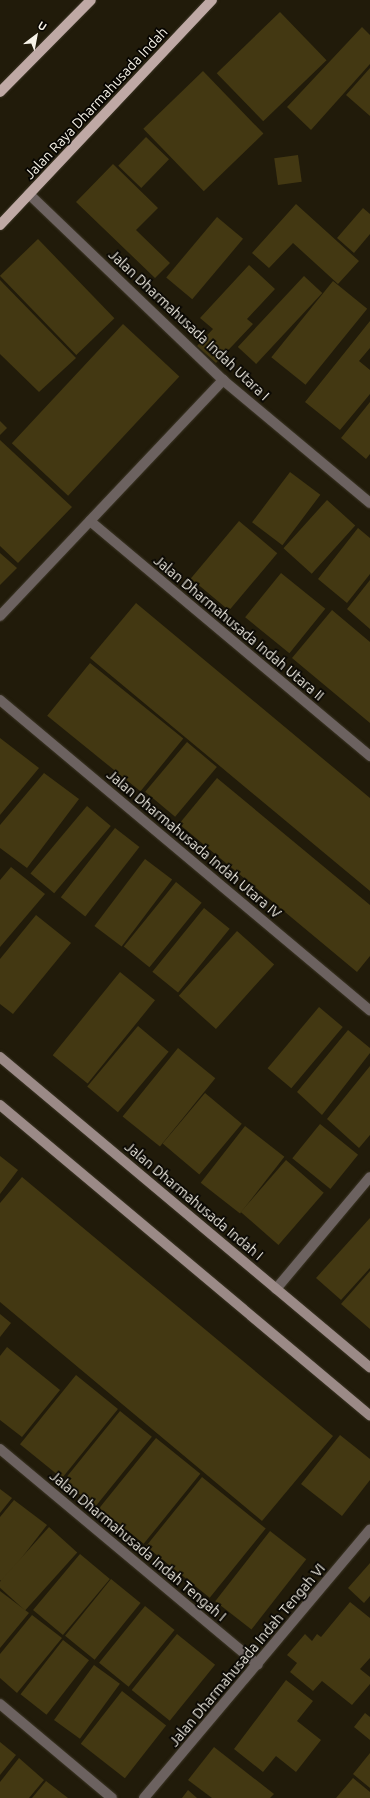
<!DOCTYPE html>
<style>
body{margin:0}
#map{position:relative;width:370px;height:1798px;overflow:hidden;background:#211b0a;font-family:Ubuntu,sans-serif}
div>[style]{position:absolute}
.building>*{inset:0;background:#433812;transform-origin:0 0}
.roads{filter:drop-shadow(0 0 1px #3b3525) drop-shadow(0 0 1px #3b3525)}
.minor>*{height:10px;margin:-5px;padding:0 5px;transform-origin:5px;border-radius:5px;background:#6c6260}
.secondary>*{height:10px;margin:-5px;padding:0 5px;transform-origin:5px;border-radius:5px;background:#9b8a87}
.primary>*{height:10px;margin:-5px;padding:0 5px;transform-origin:5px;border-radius:5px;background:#bfa9a5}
span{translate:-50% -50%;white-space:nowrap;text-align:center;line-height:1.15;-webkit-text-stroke:3.5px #080602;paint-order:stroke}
.street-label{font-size:14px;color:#f6f2e7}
.north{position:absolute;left:16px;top:16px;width:40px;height:40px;-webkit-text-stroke:3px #080602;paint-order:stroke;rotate:32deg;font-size:11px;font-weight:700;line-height:16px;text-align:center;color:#f6f2e7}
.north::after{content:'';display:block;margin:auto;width:14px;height:18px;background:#f6f2e7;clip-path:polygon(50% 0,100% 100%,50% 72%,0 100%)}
</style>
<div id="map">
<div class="building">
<div style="left:280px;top:12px;width:67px;height:88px;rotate:46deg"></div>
<div style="clip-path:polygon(362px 27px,370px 35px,370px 64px,311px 130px,287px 107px)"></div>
<div style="clip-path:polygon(370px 68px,370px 116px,346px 95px)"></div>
<div style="left:203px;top:71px;width:87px;height:83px;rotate:46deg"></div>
<div style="left:146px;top:137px;width:32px;height:40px;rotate:44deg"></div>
<div style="left:298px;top:155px;width:27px;height:24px;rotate:82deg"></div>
<div style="clip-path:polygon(113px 164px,158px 208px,136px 230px,170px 263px,155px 278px,76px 202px)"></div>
<div style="clip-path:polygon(296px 204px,359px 261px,338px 284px,293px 243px,269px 268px,252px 253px)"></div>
<div style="clip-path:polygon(363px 208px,370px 214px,370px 234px,354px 253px,337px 238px)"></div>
<div style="left:217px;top:217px;width:34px;height:79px;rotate:40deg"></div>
<div style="left:38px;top:239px;width:110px;height:53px;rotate:46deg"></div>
<div style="clip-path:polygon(249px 265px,275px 289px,247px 319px,253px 324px,216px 363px,197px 346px,213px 329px,200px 318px)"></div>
<div style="left:304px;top:276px;width:25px;height:97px;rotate:43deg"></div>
<div style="clip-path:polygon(0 280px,76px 358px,39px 392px,0 354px)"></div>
<div style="left:333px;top:281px;width:44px;height:98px;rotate:39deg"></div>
<div style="clip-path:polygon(370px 321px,370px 348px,359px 361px,370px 370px,370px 394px,340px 430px,305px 402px)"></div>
<div style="left:123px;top:324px;width:77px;height:163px;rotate:43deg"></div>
<div style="clip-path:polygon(370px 402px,370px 454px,366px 459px,341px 438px)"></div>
<div style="clip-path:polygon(0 421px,7px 428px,0 435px)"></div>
<div style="clip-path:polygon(0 440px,72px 507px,18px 563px,0 546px)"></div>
<div style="left:290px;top:472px;width:38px;height:63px;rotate:37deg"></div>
<div style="left:327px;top:500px;width:38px;height:65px;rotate:42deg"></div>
<div style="left:239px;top:521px;width:50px;height:75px;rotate:40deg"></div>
<div style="clip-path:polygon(358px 528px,370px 538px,370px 574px,347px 603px,318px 579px)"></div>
<div style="clip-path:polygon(0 553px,17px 568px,0 585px)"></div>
<div style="left:281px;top:573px;width:57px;height:57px;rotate:39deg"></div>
<div style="clip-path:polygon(370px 580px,370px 629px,347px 609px)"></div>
<div style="clip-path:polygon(136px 603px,370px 798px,370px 891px,90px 658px)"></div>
<div style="clip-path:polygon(332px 610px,370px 642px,370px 723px,292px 658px)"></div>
<div style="left:90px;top:663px;width:120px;height:68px;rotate:39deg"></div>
<div style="clip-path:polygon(0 738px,39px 768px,0 815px)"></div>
<div style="left:187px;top:742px;width:39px;height:65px;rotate:40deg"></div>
<div style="clip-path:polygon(44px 773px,79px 799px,27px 868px,0 848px,0 825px)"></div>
<div style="clip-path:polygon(217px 778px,370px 905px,370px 956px,357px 972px,179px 824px)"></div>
<div style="left:87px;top:806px;width:31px;height:88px;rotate:40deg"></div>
<div style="left:115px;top:828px;width:31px;height:88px;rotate:38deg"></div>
<div style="left:145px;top:859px;width:34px;height:84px;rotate:37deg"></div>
<div style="clip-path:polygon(11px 867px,45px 894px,0 947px,0 880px)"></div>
<div style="left:176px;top:882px;width:33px;height:83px;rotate:39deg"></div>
<div style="left:204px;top:908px;width:33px;height:82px;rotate:39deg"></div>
<div style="clip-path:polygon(36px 915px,71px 943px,13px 1014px,0 1004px,0 959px)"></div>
<div style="left:237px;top:931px;width:50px;height:87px;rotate:42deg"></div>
<div style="left:120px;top:972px;width:45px;height:107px;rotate:39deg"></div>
<div style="left:319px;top:1007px;width:31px;height:80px;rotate:40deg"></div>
<div style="left:138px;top:1026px;width:40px;height:79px;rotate:40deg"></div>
<div style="clip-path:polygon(348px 1030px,370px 1048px,370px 1053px,322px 1115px,297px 1092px)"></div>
<div style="left:178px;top:1048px;width:48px;height:88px;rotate:39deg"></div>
<div style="clip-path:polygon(370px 1066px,370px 1135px,359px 1148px,327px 1119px)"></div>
<div style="left:205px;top:1093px;width:48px;height:66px;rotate:40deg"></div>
<div style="left:320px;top:1124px;width:49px;height:44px;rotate:39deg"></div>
<div style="left:245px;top:1126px;width:50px;height:72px;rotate:38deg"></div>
<div style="clip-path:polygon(0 1156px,18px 1170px,0 1194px)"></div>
<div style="left:286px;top:1160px;width:50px;height:69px;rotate:41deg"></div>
<div style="clip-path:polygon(22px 1177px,333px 1436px,262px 1521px,0 1302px,0 1203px)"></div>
<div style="clip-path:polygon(370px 1218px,370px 1268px,341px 1300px,316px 1278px)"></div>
<div style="clip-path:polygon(370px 1271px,370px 1329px,341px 1304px)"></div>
<div style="clip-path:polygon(0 1314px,11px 1323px,0 1337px)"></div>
<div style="clip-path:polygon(7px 1347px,60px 1390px,22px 1437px,0 1420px,0 1356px)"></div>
<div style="left:76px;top:1375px;width:54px;height:89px;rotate:39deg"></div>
<div style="left:120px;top:1411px;width:41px;height:90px;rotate:39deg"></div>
<div style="clip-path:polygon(340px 1435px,370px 1459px,370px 1480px,342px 1516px,301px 1484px)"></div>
<div style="left:156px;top:1438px;width:57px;height:90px;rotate:39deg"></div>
<div style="left:202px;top:1477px;width:82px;height:89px;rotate:39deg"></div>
<div style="clip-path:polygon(0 1489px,12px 1498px,0 1513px)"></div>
<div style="clip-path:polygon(14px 1500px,47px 1525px,3px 1582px,0 1580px,0 1517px)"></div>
<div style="left:49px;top:1527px;width:38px;height:78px;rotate:42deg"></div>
<div style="left:270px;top:1531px;width:46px;height:89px;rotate:38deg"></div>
<div style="left:80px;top:1554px;width:39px;height:73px;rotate:40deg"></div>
<div style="clip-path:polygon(370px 1563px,370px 1596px,364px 1603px,348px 1588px)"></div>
<div style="left:111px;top:1579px;width:38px;height:73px;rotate:39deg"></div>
<div style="clip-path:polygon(0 1591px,29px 1613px,0 1648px)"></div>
<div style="clip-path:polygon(350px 1602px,370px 1618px,370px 1658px,360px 1669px,370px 1677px,370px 1684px,352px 1705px,322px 1681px,313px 1691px,290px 1672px,297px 1663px,287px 1655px,305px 1634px,312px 1641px,317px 1634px,321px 1637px)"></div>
<div style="left:145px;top:1606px;width:38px;height:73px;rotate:39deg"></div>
<div style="clip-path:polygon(32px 1615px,62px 1638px,17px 1693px,0 1678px,0 1654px)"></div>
<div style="left:177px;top:1634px;width:49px;height:72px;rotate:39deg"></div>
<div style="left:63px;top:1640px;width:33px;height:69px;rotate:38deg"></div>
<div style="left:94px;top:1665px;width:32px;height:68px;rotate:36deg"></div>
<div style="clip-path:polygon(286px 1680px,313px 1701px,297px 1721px,321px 1740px,296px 1772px,276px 1756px,263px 1772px,234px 1749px)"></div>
<div style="left:122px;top:1691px;width:56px;height:67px;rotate:38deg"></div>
<div style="clip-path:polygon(365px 1713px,370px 1717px,370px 1740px,354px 1727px)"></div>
<div style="clip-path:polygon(0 1742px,16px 1755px,0 1775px)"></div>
<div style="clip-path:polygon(214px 1747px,274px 1794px,270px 1798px,212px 1798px,188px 1780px)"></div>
<div style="clip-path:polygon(370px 1753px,370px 1788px,353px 1774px)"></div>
<div style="clip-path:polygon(19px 1758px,44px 1780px,29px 1798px,0 1798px,0 1782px)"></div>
<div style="clip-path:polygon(353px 1778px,370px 1792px,370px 1798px,336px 1798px)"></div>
<div style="clip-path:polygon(46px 1781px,68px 1798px,32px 1798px)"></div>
<div style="clip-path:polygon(188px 1790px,197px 1798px,182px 1798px)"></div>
</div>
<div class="roads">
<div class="minor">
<div style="left:29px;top:194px;width:269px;rotate:43.8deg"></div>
<div style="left:223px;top:380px;width:192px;rotate:39.9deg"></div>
<div style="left:90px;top:521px;width:366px;rotate:40deg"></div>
<div style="left:0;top:616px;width:325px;rotate:-46.6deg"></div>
<div style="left:0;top:700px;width:483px;rotate:40deg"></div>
<div style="left:276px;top:1289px;width:146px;rotate:-50deg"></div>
<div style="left:0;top:1449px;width:336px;rotate:39.9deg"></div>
<div style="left:0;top:1704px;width:146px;rotate:40deg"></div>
<div style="left:144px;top:1798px;width:351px;rotate:-49.9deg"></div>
</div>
<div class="secondary">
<div style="left:0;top:1057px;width:483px;rotate:40deg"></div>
<div style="left:0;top:1105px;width:483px;rotate:40deg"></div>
</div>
<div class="primary">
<div style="left:0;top:92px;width:129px;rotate:-45.3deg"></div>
<div style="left:0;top:225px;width:309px;rotate:-46.7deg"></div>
</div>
</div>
<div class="street-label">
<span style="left:96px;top:103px;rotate:-47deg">Jalan Raya Dharmahusada Indah</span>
<span style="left:189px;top:325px;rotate:43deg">Jalan Dharmahusada Indah Utara I</span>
<span style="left:239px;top:628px;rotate:40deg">Jalan Dharmahusada Indah Utara II</span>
<span style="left:194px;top:844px;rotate:40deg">Jalan Dharmahusada Indah Utara IV</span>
<span style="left:194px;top:1201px;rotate:40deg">Jalan Dharmahusada Indah I</span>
<span style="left:138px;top:1546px;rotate:40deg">Jalan Dharmahusada Indah Tengah I</span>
<span style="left:247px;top:1655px;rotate:-50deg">Jalan Dharmahusada Indah Tengah VI</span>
</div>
<div class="north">U</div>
</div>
